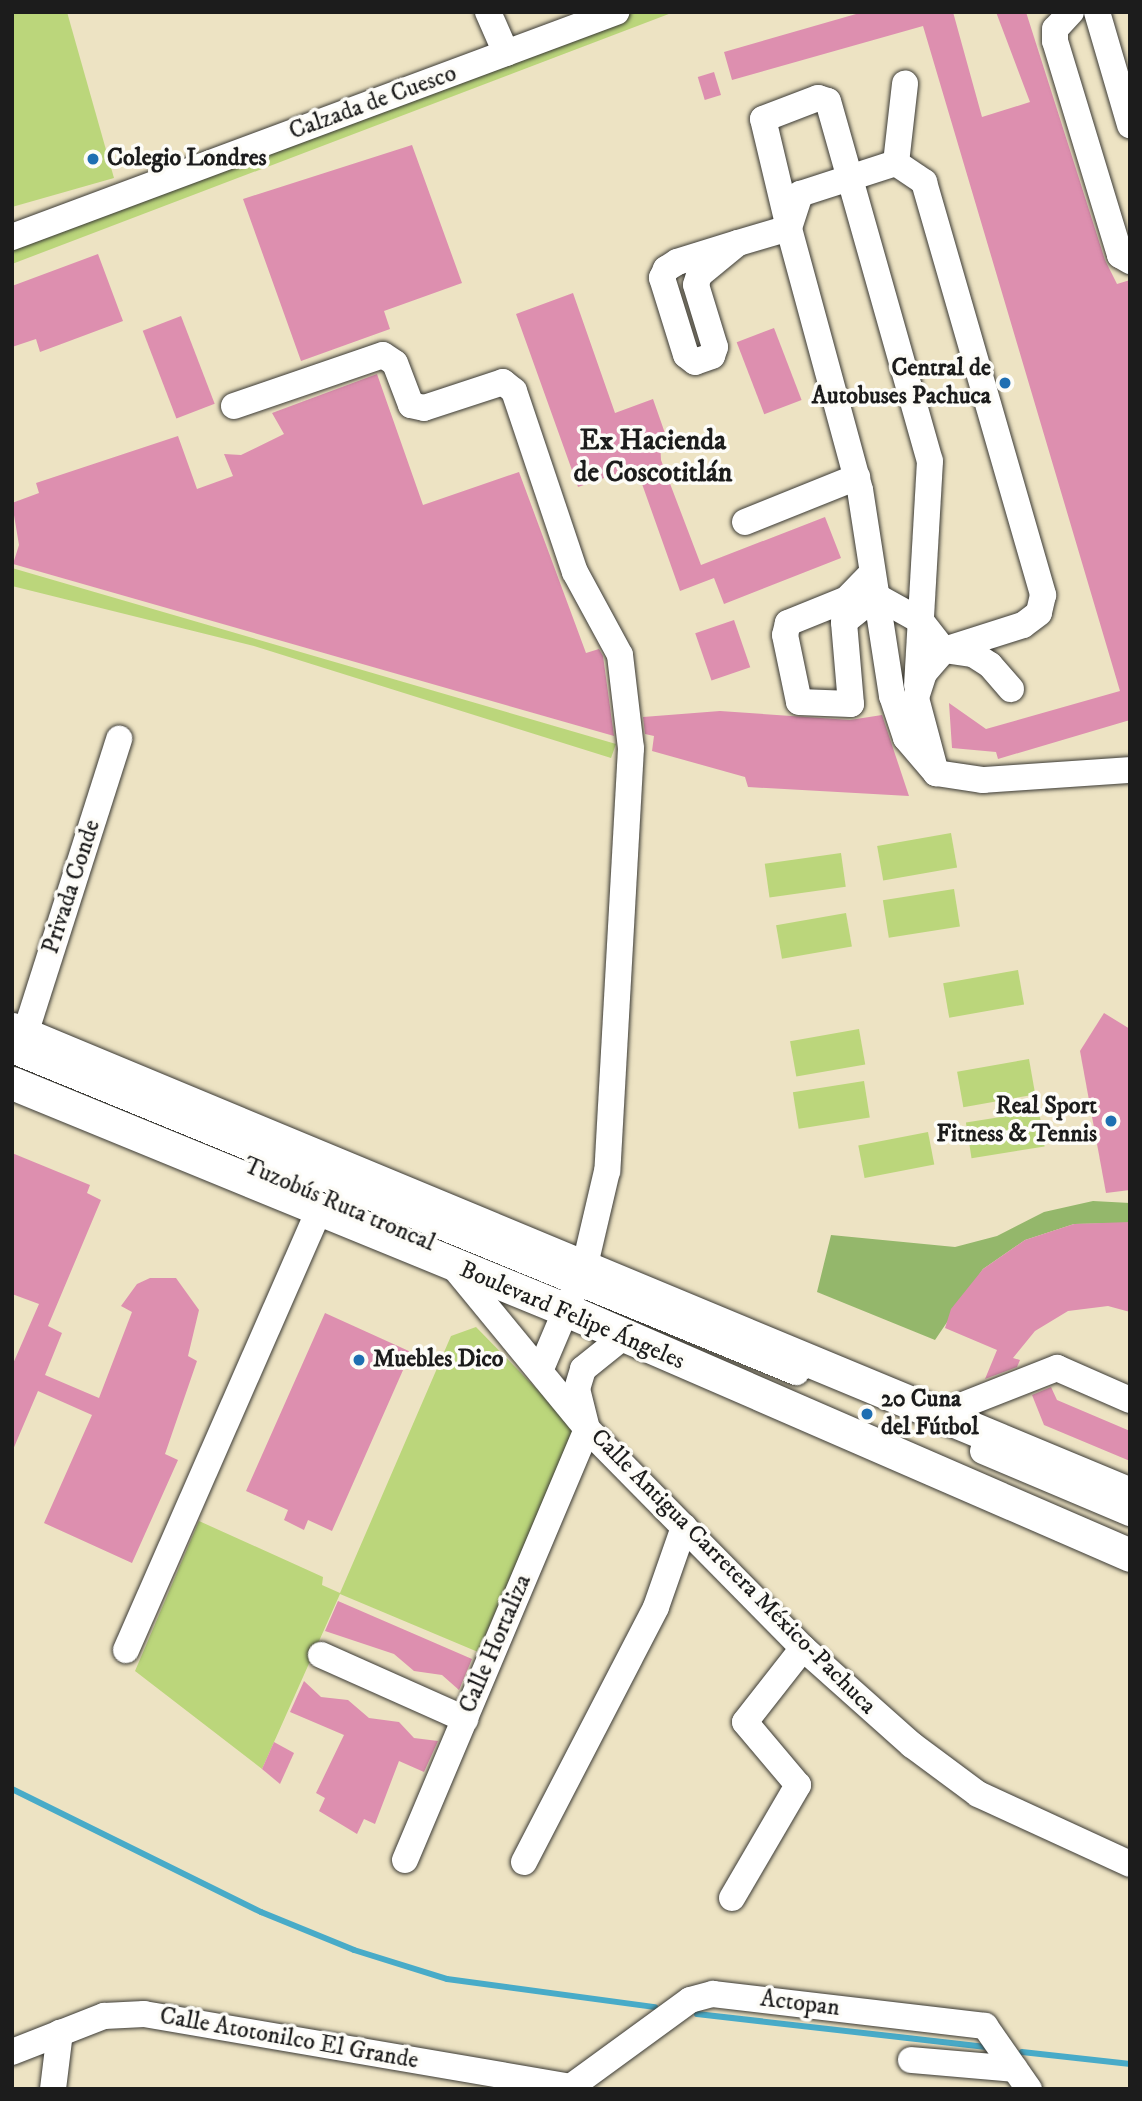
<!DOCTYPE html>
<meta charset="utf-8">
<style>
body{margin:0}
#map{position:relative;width:1142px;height:2101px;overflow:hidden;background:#ede3c3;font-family:"IM FELL DW Pica",serif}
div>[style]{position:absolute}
.green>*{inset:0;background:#bbd67b;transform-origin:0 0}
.forest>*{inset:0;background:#94b76b}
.stream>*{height:6px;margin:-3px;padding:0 3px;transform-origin:3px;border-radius:3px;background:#48abc8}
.building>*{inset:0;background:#dd8faf;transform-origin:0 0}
.roads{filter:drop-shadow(0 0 2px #3b3a35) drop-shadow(0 0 2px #3b3a35)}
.minor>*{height:26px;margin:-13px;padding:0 13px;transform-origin:13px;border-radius:13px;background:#fff}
.major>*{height:33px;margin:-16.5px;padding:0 16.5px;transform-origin:16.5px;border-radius:16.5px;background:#fff}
.dots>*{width:19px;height:19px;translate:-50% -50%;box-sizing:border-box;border:4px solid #fdfcf7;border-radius:50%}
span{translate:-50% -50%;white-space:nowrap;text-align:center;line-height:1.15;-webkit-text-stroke:7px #fdfcf7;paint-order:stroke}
.street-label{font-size:24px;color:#1c1c1c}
.poi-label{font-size:24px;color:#1c1c1c;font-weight:700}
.left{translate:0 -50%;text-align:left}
.right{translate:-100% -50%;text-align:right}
.quarter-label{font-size:28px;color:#1c1c1c;font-weight:700}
.frame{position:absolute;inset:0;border:14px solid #1c1c1c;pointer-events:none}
</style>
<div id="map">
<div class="green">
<div style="clip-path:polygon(12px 12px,67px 12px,114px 178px,12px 207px)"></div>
<div style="clip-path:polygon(620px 12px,674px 12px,12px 264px,12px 239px)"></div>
<div style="clip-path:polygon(12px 568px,616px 744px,611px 758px,254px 646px,12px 586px)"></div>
<div style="left:951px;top:833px;width:35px;height:75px;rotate:80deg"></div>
<div style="left:841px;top:853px;width:34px;height:77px;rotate:82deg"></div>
<div style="left:954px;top:889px;width:38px;height:72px;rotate:81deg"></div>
<div style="left:846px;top:913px;width:34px;height:71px;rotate:80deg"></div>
<div style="left:1018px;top:970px;width:35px;height:76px;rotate:80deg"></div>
<div style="left:859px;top:1029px;width:36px;height:70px;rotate:80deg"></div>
<div style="left:1029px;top:1059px;width:36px;height:73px;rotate:80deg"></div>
<div style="left:864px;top:1081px;width:37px;height:72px;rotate:81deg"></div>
<div style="left:1039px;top:1111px;width:36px;height:74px;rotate:81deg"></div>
<div style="left:928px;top:1132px;width:33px;height:71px;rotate:79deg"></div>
<div style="clip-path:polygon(476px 1327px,575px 1428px,478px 1652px,340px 1594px,262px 1769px,135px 1671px,199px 1521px,323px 1577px,322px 1585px,340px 1593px,451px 1336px)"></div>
</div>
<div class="forest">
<div style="clip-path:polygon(1093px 1201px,1130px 1203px,1130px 1223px,1074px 1224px,1025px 1240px,983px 1269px,935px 1340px,817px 1292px,831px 1235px,955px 1247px,997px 1236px,1044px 1212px)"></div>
</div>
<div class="stream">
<div style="left:12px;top:1789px;width:278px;rotate:26.3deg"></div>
<div style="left:261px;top:1912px;width:100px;rotate:22.2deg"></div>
<div style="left:354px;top:1950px;width:97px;rotate:17.3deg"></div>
<div style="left:447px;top:1979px;width:210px;rotate:7.7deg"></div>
<div style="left:697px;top:2014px;width:291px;rotate:6.5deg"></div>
<div style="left:1022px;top:2052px;width:109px;rotate:6.3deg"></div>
</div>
<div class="building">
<div style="clip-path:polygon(863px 12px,953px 12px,982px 117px,1030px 102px,996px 12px,1026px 12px,1105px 260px,1117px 284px,1130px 280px,1130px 720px,998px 759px,996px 752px,952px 748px,949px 703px,986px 729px,1120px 691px,923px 26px,732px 80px,724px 52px)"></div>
<div style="left:714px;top:72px;width:24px;height:17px;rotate:73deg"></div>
<div style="clip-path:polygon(412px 145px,462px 283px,384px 311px,390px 329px,301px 361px,243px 199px)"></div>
<div style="clip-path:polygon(98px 254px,123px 321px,40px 352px,36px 339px,12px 347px,12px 286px)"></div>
<div style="clip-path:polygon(573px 293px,615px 413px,653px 399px,667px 439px,660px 442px,661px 460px,701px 565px,825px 517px,841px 558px,724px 604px,714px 578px,680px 591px,636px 467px,578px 487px,516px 314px)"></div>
<div style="left:181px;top:316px;width:94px;height:41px;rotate:69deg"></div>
<div style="left:774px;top:328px;width:77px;height:40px;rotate:69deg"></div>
<div style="clip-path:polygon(377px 374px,423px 505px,519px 472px,586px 653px,599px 649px,603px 656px,614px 736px,13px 564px,19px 545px,12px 503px,39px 493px,36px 483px,178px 436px,197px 489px,233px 476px,224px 454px,241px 455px,284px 434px,272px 413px)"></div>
<div style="left:734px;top:620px;width:50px;height:41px;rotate:71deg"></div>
<div style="clip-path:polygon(720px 711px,850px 720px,882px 715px,909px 796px,748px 787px,745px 777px,652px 751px,654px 736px,645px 734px,643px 717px)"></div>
<div style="clip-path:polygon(1104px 1013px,1130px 1029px,1130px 1190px,1106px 1193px,1080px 1051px)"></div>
<div style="clip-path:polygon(12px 1153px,90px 1185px,87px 1193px,101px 1200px,48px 1326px,62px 1333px,45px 1375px,99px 1398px,132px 1312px,121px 1306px,137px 1284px,150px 1278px,176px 1278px,199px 1310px,188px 1356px,197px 1361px,165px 1454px,178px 1460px,132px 1563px,44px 1523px,92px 1415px,38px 1391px,12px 1452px,12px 1366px,39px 1304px,12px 1294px)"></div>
<div style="clip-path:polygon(1130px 1222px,1130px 1312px,1108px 1306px,1068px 1311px,1035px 1331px,1013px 1358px,1020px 1360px,1017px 1367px,985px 1379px,997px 1350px,945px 1328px,951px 1309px,983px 1269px,1025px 1240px,1074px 1224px)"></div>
<div style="clip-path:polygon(325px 1313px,411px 1352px,332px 1531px,308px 1520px,304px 1530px,284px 1520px,288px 1510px,246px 1491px)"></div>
<div style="clip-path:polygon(1051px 1387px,1057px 1400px,1130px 1431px,1130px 1461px,1044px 1425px,1032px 1395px)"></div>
<div style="clip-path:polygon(338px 1601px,472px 1659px,459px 1690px,442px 1675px,414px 1671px,394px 1654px,325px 1631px)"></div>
<div style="clip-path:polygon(304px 1681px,321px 1697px,348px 1700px,369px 1718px,399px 1722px,414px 1738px,438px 1741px,424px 1772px,399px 1761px,375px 1824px,364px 1819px,357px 1834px,319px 1811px,325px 1798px,316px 1793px,344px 1735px,290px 1712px)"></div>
<div style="clip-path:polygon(274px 1742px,294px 1753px,280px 1784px,262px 1769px)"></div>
</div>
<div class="roads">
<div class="minor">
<div style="left:488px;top:12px;width:45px;rotate:66.3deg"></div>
<div style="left:1071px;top:12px;width:23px;rotate:133deg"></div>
<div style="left:1055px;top:29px;width:12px;rotate:90deg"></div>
<div style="left:1055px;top:41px;width:224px;rotate:73.1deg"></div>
<div style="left:1120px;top:255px;width:12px;rotate:31deg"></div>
<div style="left:1097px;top:12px;width:118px;rotate:73.7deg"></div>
<div style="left:896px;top:163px;width:34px;rotate:34deg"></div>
<div style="left:924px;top:182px;width:430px;rotate:73.9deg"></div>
<div style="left:1043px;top:595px;width:18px;rotate:103deg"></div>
<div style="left:1039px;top:613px;width:20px;rotate:143deg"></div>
<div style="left:1023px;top:625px;width:83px;rotate:162.4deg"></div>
<div style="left:944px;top:650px;width:30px;rotate:131deg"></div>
<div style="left:924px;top:673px;width:26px;rotate:108deg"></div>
<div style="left:916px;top:698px;width:78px;rotate:75.1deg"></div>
<div style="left:936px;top:773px;width:46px;rotate:-130.6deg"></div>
<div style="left:906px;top:738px;width:44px;rotate:-108.4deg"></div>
<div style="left:892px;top:696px;width:208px;rotate:-98.8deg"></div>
<div style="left:860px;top:490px;width:271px;rotate:-105.2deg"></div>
<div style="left:789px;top:228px;width:36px;rotate:-72deg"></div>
<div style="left:800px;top:194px;width:101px;rotate:-17.9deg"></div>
<div style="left:896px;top:163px;width:80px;rotate:-83.5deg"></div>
<div style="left:12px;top:237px;width:645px;rotate:-20.43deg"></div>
<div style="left:738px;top:243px;width:50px;rotate:140.6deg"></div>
<div style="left:699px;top:275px;width:10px;rotate:107deg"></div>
<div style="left:696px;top:285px;width:65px;rotate:73deg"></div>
<div style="left:715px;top:347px;width:9px;rotate:108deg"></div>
<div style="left:712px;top:356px;width:18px;rotate:161deg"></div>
<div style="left:695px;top:362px;width:11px;rotate:-142deg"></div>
<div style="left:686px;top:355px;width:81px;rotate:-107.3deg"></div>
<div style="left:662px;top:278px;width:10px;rotate:-66deg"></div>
<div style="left:666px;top:269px;width:13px;rotate:-32deg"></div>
<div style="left:677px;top:262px;width:64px;rotate:-17.3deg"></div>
<div style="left:738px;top:243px;width:53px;rotate:-16.4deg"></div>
<div style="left:789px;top:228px;width:112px;rotate:-103.4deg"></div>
<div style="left:763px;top:119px;width:59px;rotate:-20.9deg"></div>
<div style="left:818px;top:98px;width:10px;rotate:17deg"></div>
<div style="left:828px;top:101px;width:374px;rotate:74.2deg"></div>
<div style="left:930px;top:461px;width:225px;rotate:93.3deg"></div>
<div style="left:234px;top:406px;width:157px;rotate:-18.9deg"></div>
<div style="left:383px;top:355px;width:14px;rotate:34deg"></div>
<div style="left:395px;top:363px;width:45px;rotate:69.1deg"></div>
<div style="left:411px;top:405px;width:13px;rotate:13deg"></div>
<div style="left:424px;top:408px;width:83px;rotate:-18.2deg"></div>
<div style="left:503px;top:382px;width:14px;rotate:39deg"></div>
<div style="left:514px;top:391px;width:191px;rotate:71.4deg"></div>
<div style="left:575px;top:572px;width:94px;rotate:61.5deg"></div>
<div style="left:620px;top:655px;width:94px;rotate:83.3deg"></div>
<div style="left:631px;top:748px;width:424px;rotate:93.2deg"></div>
<div style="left:607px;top:1171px;width:97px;rotate:103.2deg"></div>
<div style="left:585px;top:1265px;width:115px;rotate:113deg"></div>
<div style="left:745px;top:522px;width:121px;rotate:-21.9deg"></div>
<div style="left:872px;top:573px;width:36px;rotate:134deg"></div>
<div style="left:847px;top:599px;width:64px;rotate:157.9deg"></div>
<div style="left:788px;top:623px;width:12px;rotate:104deg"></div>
<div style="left:785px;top:635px;width:68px;rotate:78.2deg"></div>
<div style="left:799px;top:702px;width:52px;rotate:2.2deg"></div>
<div style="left:851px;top:704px;width:82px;rotate:-94.9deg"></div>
<div style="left:844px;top:622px;width:41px;rotate:-39.1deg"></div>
<div style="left:876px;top:596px;width:51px;rotate:29.1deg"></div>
<div style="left:921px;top:621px;width:37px;rotate:52deg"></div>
<div style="left:944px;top:650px;width:29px;rotate:8deg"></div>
<div style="left:973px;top:654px;width:20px;rotate:33deg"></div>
<div style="left:990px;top:665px;width:32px;rotate:49deg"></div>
<div style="left:936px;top:773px;width:48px;rotate:8.5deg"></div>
<div style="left:983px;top:780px;width:147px;rotate:-3.9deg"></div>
<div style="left:25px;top:1034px;width:310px;rotate:-72.3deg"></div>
<div style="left:12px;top:1050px;width:848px;rotate:22.33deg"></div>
<div style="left:454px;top:1267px;width:210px;rotate:50.6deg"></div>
<div style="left:587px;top:1429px;width:308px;rotate:45.4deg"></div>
<div style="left:803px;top:1648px;width:146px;rotate:41.7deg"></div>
<div style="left:912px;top:1745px;width:82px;rotate:36.6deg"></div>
<div style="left:978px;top:1794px;width:167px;rotate:24.7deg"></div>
<div style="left:940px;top:1414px;width:126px;rotate:-21.5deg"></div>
<div style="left:1057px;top:1368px;width:80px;rotate:23.7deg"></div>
<div style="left:983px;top:1451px;width:160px;rotate:22.9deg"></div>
<div style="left:126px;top:1650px;width:480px;rotate:-66.3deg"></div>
<div style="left:321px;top:1655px;width:158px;rotate:24deg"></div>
<div style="left:405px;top:1860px;width:468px;rotate:-67.1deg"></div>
<div style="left:587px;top:1429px;width:41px;rotate:-104deg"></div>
<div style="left:577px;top:1389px;width:21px;rotate:-73deg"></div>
<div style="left:583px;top:1369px;width:53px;rotate:-38.8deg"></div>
<div style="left:524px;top:1862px;width:287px;rotate:-62.6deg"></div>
<div style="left:656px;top:1607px;width:85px;rotate:-70.7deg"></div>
<div style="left:732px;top:1898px;width:131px;rotate:-59.7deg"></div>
<div style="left:798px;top:1785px;width:82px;rotate:-130.1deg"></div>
<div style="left:745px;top:1722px;width:94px;rotate:-51.9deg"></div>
<div style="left:12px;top:2052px;width:99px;rotate:-21.4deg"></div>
<div style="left:104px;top:2016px;width:40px;rotate:-2.9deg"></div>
<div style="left:144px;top:2014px;width:432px;rotate:9.7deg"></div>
<div style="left:911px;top:2060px;width:104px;rotate:4.9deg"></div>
<div style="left:53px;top:2089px;width:57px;rotate:-83deg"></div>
<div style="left:568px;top:2089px;width:151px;rotate:-36.1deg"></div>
<div style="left:690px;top:2000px;width:24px;rotate:-15deg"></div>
<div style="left:713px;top:1994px;width:274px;rotate:6.7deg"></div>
<div style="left:985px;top:2026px;width:77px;rotate:55.1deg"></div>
</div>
<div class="major">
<div style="left:12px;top:1029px;width:1211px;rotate:22.58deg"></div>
<div style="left:12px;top:1083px;width:596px;rotate:22.27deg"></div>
<div style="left:564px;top:1309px;width:617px;rotate:23.49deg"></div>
</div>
</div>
<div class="dots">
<div style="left:93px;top:159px;background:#1f6fb2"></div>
<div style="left:1005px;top:383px;background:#1f6fb2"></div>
<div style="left:1111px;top:1121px;background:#1f6fb2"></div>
<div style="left:359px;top:1360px;background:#1f6fb2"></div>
<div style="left:867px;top:1414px;background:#1f6fb2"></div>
</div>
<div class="street-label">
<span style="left:373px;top:103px;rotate:-20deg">Calzada de Cuesco</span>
<span style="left:72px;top:887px;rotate:-72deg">Privada Conde</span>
<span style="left:339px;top:1205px;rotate:23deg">Tuzobús Ruta troncal</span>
<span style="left:572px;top:1316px;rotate:23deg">Boulevard Felipe Ángeles</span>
<span style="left:733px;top:1572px;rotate:45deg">Calle Antigua Carretera México-Pachuca</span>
<span style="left:496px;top:1644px;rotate:-67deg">Calle Hortaliza</span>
<span style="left:800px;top:2004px;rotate:7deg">Actopan</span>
<span style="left:289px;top:2039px;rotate:10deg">Calle Atotonilco El Grande</span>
</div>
<div class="poi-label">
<span class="left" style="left:107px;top:159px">Colegio Londres</span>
<span class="right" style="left:991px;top:383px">Central de<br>Autobuses Pachuca</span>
<span class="right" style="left:1097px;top:1121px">Real Sport<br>Fitness &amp; Tennis</span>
<span class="left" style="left:373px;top:1360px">Muebles Dico</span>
<span class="left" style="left:881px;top:1414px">20 Cuna<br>del Fútbol</span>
</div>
<div class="quarter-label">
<span style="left:653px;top:457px">Ex Hacienda<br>de Coscotitlán</span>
</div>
<div class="frame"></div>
</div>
